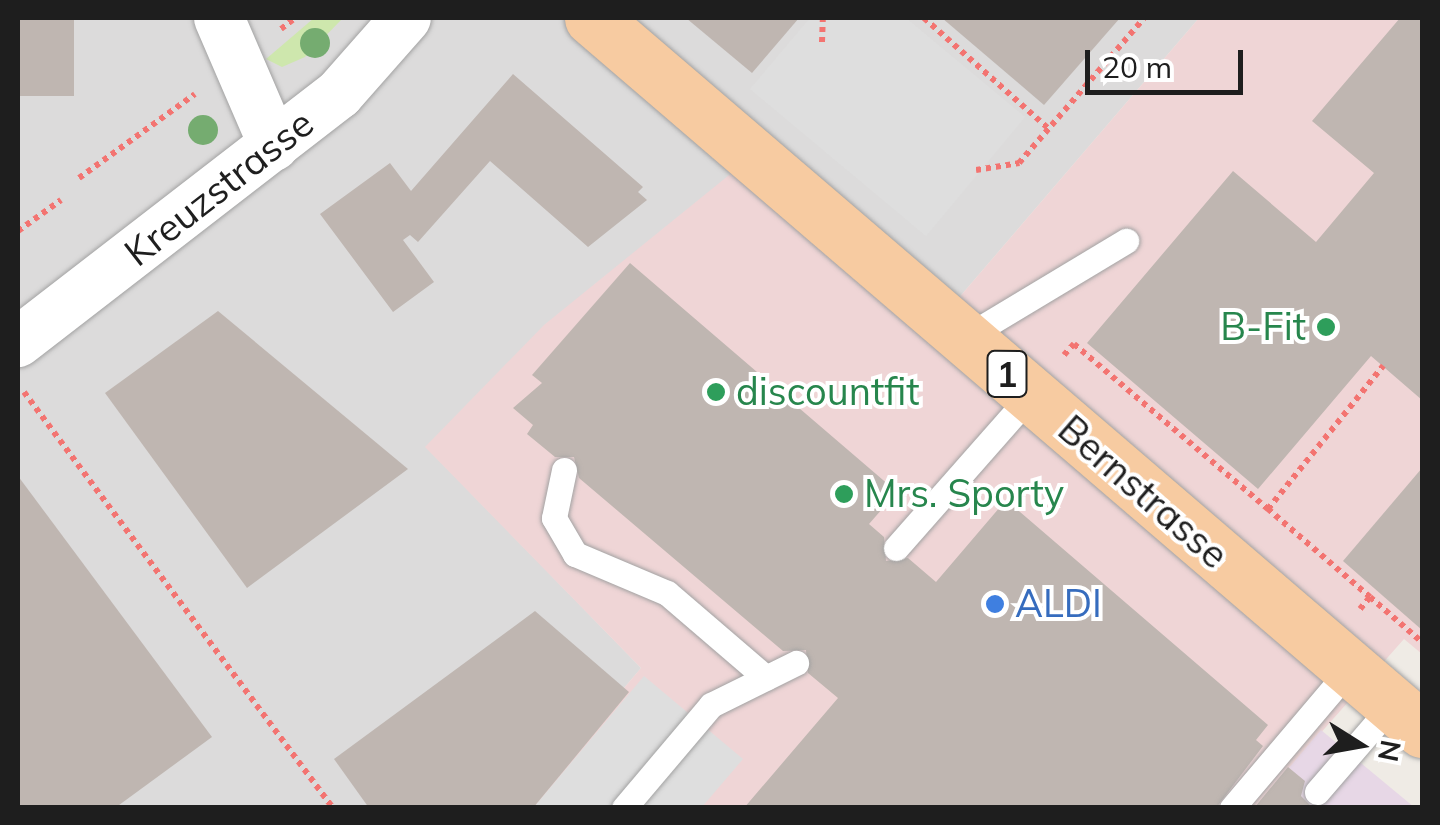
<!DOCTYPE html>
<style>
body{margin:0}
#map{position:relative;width:1440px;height:825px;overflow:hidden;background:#efebe5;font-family:Mulish,sans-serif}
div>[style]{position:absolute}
.residential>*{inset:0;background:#dcdbdb}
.commercial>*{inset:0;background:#efd5d6}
.industrial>*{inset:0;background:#e7d7e6}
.grass>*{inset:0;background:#cee7ad}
.parking>*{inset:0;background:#dedede}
.building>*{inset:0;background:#bfb6b1;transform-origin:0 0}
.path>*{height:6px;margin-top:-3px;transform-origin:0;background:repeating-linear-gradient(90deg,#f37471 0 5px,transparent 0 10px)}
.roads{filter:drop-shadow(0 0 2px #a2a2a2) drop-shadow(0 0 2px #a2a2a2)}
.service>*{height:25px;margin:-12.5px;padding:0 12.5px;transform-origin:12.5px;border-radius:12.5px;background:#fff}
.minor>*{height:50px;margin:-25px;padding:0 25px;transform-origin:25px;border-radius:25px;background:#fff}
.primary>*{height:55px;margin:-27.5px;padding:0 27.5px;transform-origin:27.5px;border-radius:27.5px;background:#f7cba1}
.trees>*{width:30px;height:30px;margin:-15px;border-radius:50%;background:#75ac70}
.dots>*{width:28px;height:28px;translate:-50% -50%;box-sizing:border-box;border:5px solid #fff;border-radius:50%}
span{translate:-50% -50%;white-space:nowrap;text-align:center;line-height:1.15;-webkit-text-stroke:8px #fff;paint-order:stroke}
.shield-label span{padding:2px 8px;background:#fff;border:2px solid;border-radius:8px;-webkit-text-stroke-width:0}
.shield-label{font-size:35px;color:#1e1e1e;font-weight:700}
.street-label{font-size:38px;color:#1e1e1e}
.leisure-label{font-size:38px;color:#27864d}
.right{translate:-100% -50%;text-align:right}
.left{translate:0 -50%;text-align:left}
.shop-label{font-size:38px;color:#366cbe}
.frame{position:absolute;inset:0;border:20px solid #1e1e1e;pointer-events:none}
.north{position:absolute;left:1310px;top:695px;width:100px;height:100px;-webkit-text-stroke:8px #fff;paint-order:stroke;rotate:101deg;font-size:28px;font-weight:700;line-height:40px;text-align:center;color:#1e1e1e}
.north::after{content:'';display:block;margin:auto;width:35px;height:45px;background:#1e1e1e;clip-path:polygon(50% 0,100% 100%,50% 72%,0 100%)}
.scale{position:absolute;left:1085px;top:50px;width:158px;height:45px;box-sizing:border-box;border:5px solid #1e1e1e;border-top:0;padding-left:12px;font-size:30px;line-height:35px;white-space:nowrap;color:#1e1e1e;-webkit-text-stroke:8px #fff;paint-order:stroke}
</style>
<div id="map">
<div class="residential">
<div style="clip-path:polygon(18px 18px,1199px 18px,957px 300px,426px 447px,641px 668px,523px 808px,18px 807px)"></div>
</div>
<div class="commercial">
<div style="clip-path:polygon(1199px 18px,1422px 18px,1422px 654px,1404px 639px,1255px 807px,523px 807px,641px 668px,425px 447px,544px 325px,771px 141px,957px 300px)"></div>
</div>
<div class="industrial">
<div style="clip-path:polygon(1321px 730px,1414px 807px,1255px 808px)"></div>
</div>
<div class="grass">
<div style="clip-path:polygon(314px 18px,343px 18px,305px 57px,282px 67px,266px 59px)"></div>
</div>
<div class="parking">
<div style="clip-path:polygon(810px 18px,906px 18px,1025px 117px,926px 236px,750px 89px)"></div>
<div style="clip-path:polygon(644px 676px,743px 759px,702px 807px,533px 808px)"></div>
</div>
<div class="building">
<div style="left:18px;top:18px;width:56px;height:78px"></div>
<div style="clip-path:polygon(686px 18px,799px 18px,752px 73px)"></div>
<div style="clip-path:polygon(942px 18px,1120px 18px,1044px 105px)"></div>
<div style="clip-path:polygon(1400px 18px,1422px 18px,1422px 400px,1371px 356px,1258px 489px,1087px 343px,1233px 171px,1316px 242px,1374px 173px,1312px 121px)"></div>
<div style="clip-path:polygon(513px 74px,643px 187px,638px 192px,647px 200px,588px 247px,490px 161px,418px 242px,410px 235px,403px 240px,434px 282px,393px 312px,320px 214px,390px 163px,411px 191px)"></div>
<div style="clip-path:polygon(630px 263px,897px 492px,869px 524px,884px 537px,886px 561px,908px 558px,936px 582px,1006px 500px,1268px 725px,1256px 740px,1263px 746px,1216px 808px,744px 808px,838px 698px,808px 673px,806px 650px,783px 651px,579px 478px,574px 457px,555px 457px,527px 434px,533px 425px,513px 408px,542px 383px,532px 375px)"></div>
<div style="clip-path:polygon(218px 311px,408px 469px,247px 588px,105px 393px)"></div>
<div style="clip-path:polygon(1422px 468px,1422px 630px,1343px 561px)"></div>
<div style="clip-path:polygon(18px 476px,212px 737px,115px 808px,18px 808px)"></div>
<div style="clip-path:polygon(535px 611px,629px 692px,533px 808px,369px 808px,334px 759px)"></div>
<div style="clip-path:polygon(1288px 767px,1305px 781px,1301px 796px,1313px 808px,1254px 808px)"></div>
</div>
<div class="path">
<div style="left:924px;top:18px;width:167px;rotate:41.6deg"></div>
<div style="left:281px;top:29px;width:18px;rotate:-38deg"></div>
<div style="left:822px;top:42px;width:24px;rotate:-88deg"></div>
<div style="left:976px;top:170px;width:44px;rotate:-9.2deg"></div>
<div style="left:1019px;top:163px;width:191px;rotate:-49.2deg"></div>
<div style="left:79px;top:178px;width:143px;rotate:-35.9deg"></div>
<div style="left:18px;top:231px;width:53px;rotate:-35.8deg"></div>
<div style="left:1064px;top:355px;width:15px;rotate:-48deg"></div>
<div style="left:1074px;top:344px;width:255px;rotate:40.4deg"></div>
<div style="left:24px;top:392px;width:518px;rotate:53.4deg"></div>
<div style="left:1370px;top:597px;width:69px;rotate:40.9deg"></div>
<div style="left:1360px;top:609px;width:16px;rotate:-50deg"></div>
<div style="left:1370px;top:597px;width:135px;rotate:-139.2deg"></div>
<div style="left:1268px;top:509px;width:184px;rotate:-51.2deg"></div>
</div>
<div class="roads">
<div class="service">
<div style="left:966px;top:337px;width:187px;rotate:-31deg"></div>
<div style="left:564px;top:470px;width:49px;rotate:101.8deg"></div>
<div style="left:554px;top:518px;width:42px;rotate:59.7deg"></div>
<div style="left:575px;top:554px;width:100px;rotate:23deg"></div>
<div style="left:667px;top:593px;width:130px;rotate:40.6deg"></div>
<div style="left:896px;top:548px;width:204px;rotate:-48.6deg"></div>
<div style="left:1317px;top:792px;width:115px;rotate:-49.2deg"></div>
<div style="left:624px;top:808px;width:135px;rotate:-49.8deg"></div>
<div style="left:711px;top:705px;width:95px;rotate:-26.3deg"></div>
<div style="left:1232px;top:808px;width:182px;rotate:-49.7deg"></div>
</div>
<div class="minor">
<div style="left:219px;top:18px;width:139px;rotate:66.7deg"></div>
<div style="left:18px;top:342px;width:406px;rotate:-37.7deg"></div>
<div style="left:339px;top:94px;width:101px;rotate:-48.6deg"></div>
</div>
<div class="primary">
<div style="left:592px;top:18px;width:1094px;rotate:40.62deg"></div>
</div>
</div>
<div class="trees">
<div style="left:315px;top:43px"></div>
<div style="left:203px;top:130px"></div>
</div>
<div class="dots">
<div style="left:1326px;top:327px;background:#2e9e5b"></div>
<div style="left:716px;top:392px;background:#2e9e5b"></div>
<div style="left:844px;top:494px;background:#2e9e5b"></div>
<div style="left:995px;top:604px;background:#3f7fe0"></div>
</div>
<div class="shield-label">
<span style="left:1007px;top:374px">1</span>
</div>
<div class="street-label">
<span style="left:219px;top:188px;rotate:-38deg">Kreuzstrasse</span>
<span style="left:1143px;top:492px;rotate:41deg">Bernstrasse</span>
</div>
<div class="leisure-label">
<span class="right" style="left:1306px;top:327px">B-Fit</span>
<span class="left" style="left:736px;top:392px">discountfit</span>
<span class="left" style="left:864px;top:494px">Mrs. Sporty</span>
</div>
<div class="shop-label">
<span class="left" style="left:1015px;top:604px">ALDI</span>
</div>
<div class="frame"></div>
<div class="north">N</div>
<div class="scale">20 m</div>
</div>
